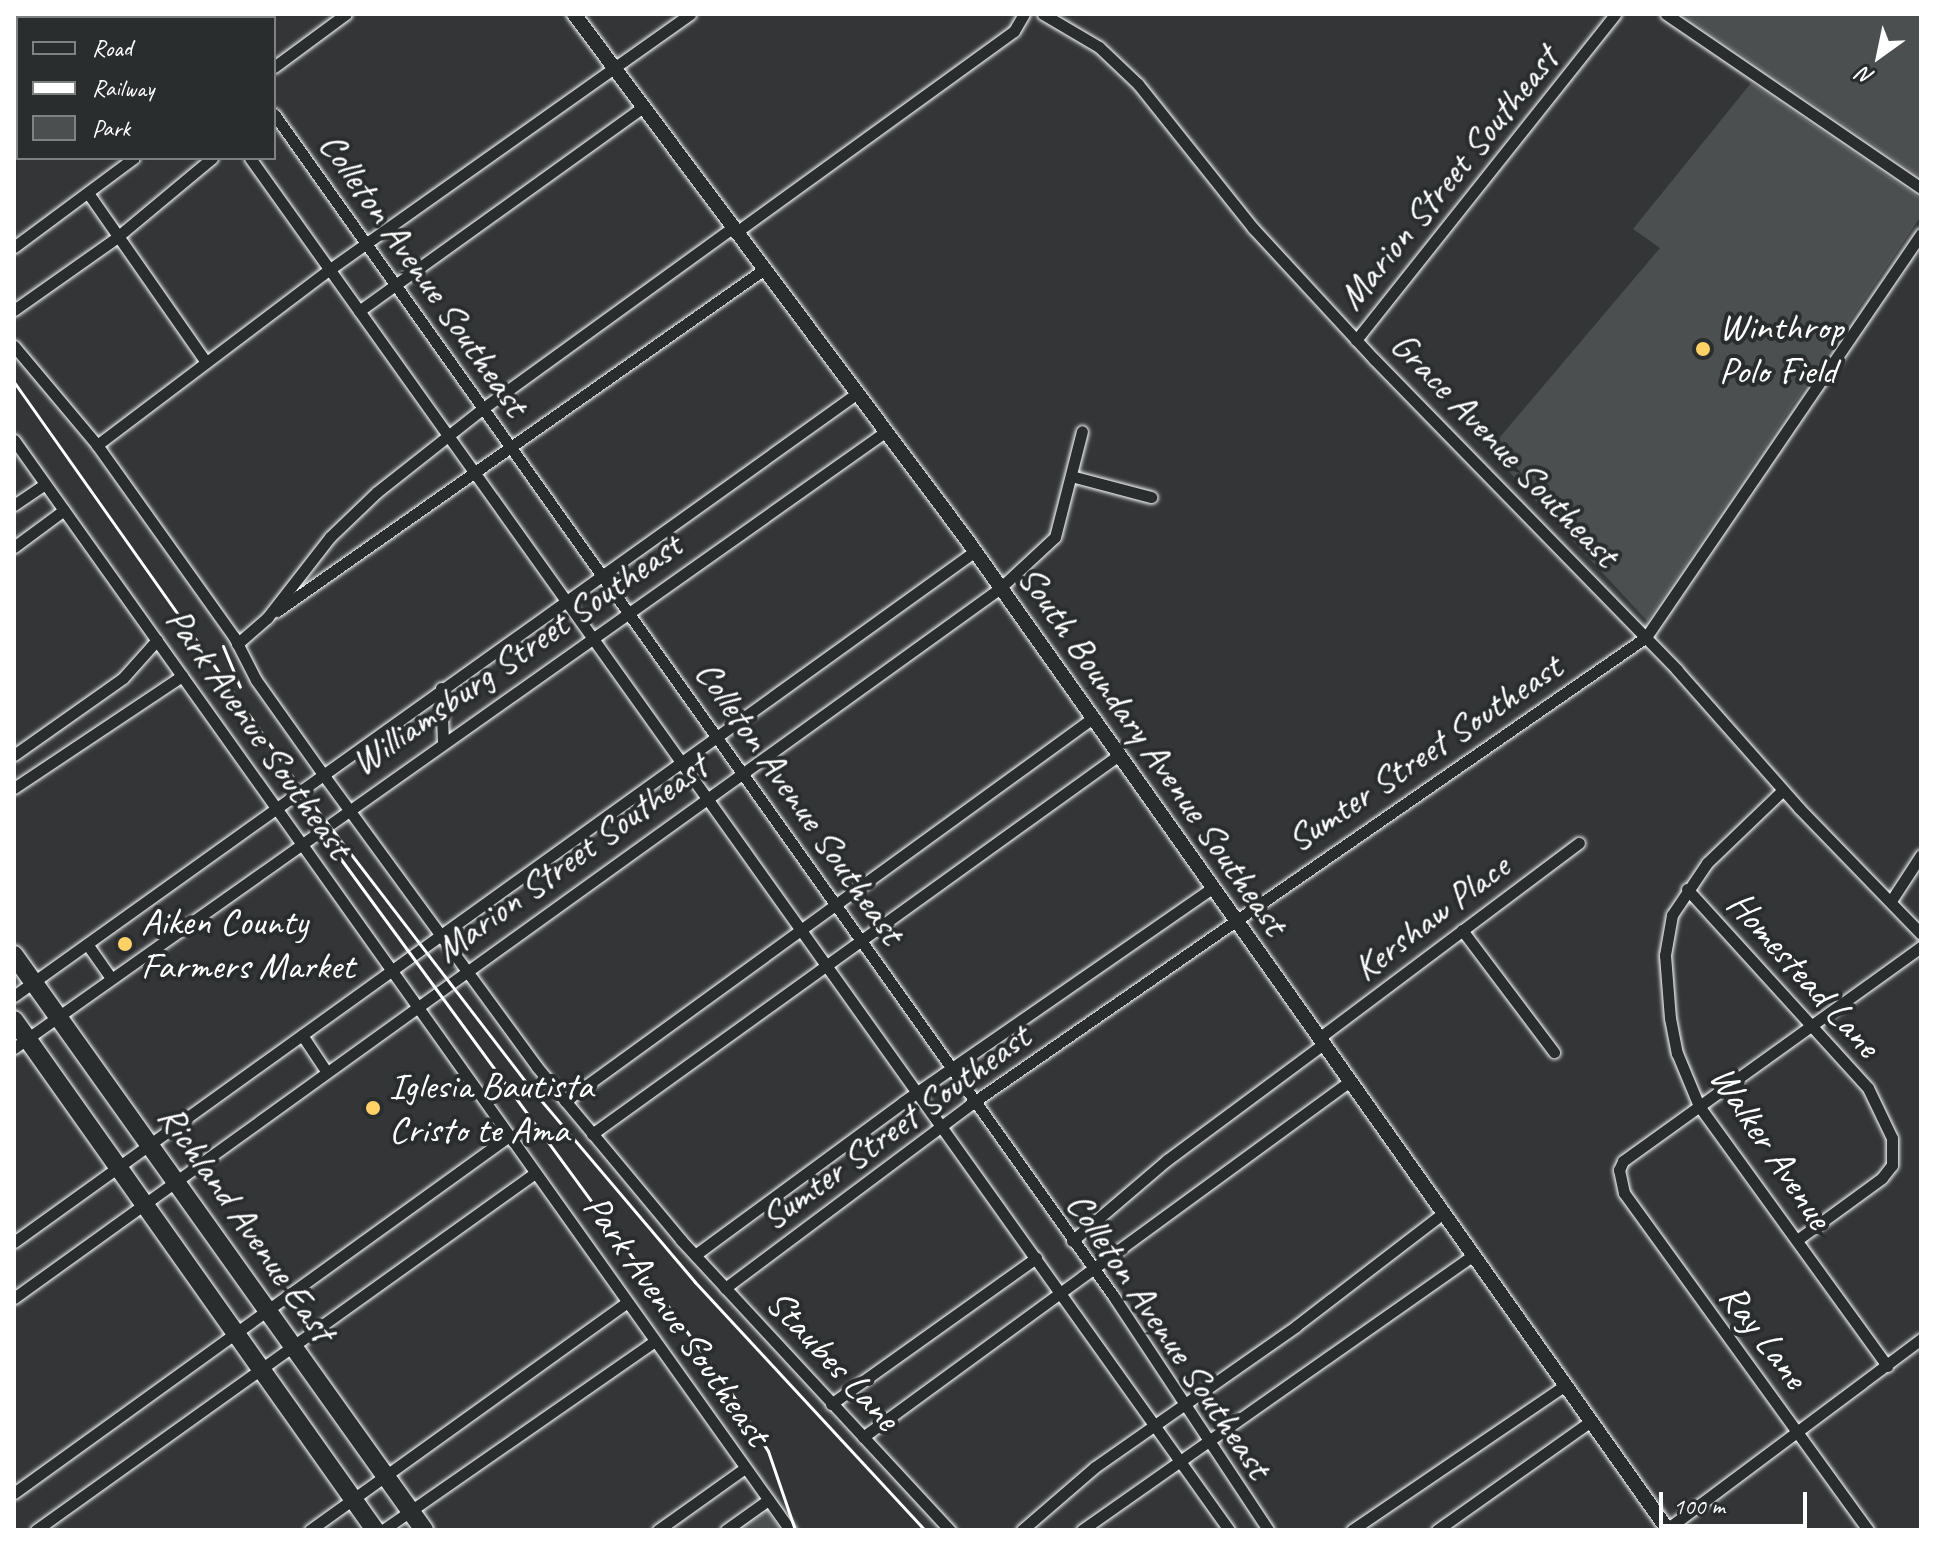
<!DOCTYPE html>
<style>
body{margin:0}
#map{position:relative;width:1935px;height:1544px;overflow:hidden;background:#333536;font-family:Caveat,sans-serif}
div>[style]{position:absolute}
.green>*{inset:0;background:#4c4f50}
.roads{filter:drop-shadow(0 0 2px #fff) drop-shadow(0 0 2px #fff)}
.minor>*{height:11px;margin:-5.5px;padding:0 5.5px;transform-origin:5.5px;border-radius:5.5px;background:#2a2d2e}
.tertiary>*{height:14px;margin:-7px;padding:0 7px;transform-origin:7px;border-radius:7px;background:#2a2d2e}
.primary>*{height:18px;margin:-9px;padding:0 9px;transform-origin:9px;border-radius:9px;background:#2a2d2e}
.rail>*{height:3px;margin:-1.5px;padding:0 1.5px;transform-origin:1.5px;border-radius:1.5px;background:#fff}
.dots>*{width:22px;height:22px;translate:-50% -50%;box-sizing:border-box;border:4px solid #2a2d2e;border-radius:50%}
span{translate:-50% -50%;white-space:nowrap;text-align:center;line-height:1.15;-webkit-text-stroke:8px #2a2d2e;paint-order:stroke}
.street-label{font-size:38px;color:#fff}
.poi-label{font-size:38px;color:#fff}
.left{translate:0 -50%;text-align:left}
.frame{position:absolute;inset:0;border:16px solid #fff;pointer-events:none}
.legend{position:absolute;left:16px;top:16px;width:260px;height:144px;box-sizing:border-box;background:#2a2d2e;border:2px solid #7f8182;margin:0;padding:10px 14px;list-style:none;font-size:24px;color:#fff}
.legend li{display:flex;align-items:center;gap:16px;height:40px}
.legend b{width:40px;border:2px solid #7f8182}
.north{position:absolute;left:1839px;top:16px;width:80px;height:80px;-webkit-text-stroke:6px #2a2d2e;paint-order:stroke;rotate:213deg;font-size:22px;font-weight:700;line-height:32px;text-align:center;color:#fff}
.north::after{content:'';display:block;margin:auto;width:28px;height:36px;background:#fff;clip-path:polygon(50% 0,100% 100%,50% 72%,0 100%)}
.scale{position:absolute;left:1659px;top:1492px;width:148px;height:36px;box-sizing:border-box;border:4px solid #fff;border-top:0;padding-left:10px;font-size:24px;line-height:28px;white-space:nowrap;color:#fff;-webkit-text-stroke:6px #2a2d2e;paint-order:stroke}
</style>
<div id="map">
<div class="green">
<div style="clip-path:polygon(1682px 14px,1921px 14px,1921px 177px)"></div>
<div style="clip-path:polygon(1751px 83px,1921px 199px,1921px 216px,1647px 621px,1489px 450px,1660px 248px,1633px 229px)"></div>
<div style="clip-path:polygon(766px 1509px,781px 1530px,736px 1530px)"></div>
</div>
<div class="roads">
<div class="minor">
<div style="left:149px;top:14px;width:4px;rotate:63deg"></div>
<div style="left:202px;top:14px;width:5px;rotate:53deg"></div>
<div style="left:1043px;top:14px;width:65px;rotate:30.5deg"></div>
<div style="left:1099px;top:47px;width:54px;rotate:43.5deg"></div>
<div style="left:1138px;top:84px;width:184px;rotate:51.4deg"></div>
<div style="left:1253px;top:228px;width:178px;rotate:47.3deg"></div>
<div style="left:1374px;top:359px;width:434px;rotate:45.7deg"></div>
<div style="left:1677px;top:670px;width:184px;rotate:48.5deg"></div>
<div style="left:1799px;top:808px;width:175px;rotate:45.9deg"></div>
<div style="left:1666px;top:14px;width:309px;rotate:34.3deg"></div>
<div style="left:51px;top:18px;width:6px;rotate:-39deg"></div>
<div style="left:14px;top:46px;width:5px;rotate:-37deg"></div>
<div style="left:274px;top:67px;width:89px;rotate:-36.4deg"></div>
<div style="left:274px;top:114px;width:1451px;rotate:54.62deg"></div>
<div style="left:1114px;top:1297px;width:279px;rotate:56.5deg"></div>
<div style="left:250px;top:158px;width:1685px;rotate:54.49deg"></div>
<div style="left:88px;top:193px;width:205px;rotate:55.1deg"></div>
<div style="left:735px;top:233px;width:344px;rotate:-35.9deg"></div>
<div style="left:1014px;top:31px;width:20px;rotate:-60deg"></div>
<div style="left:14px;top:247px;width:149px;rotate:-36.6deg"></div>
<div style="left:14px;top:310px;width:125px;rotate:-35.2deg"></div>
<div style="left:116px;top:238px;width:125px;rotate:-39.8deg"></div>
<div style="left:359px;top:311px;width:348px;rotate:-35.7deg"></div>
<div style="left:1356px;top:340px;width:416px;rotate:-51.5deg"></div>
<div style="left:14px;top:346px;width:129px;rotate:50deg"></div>
<div style="left:97px;top:445px;width:236px;rotate:54.5deg"></div>
<div style="left:234px;top:637px;width:48px;rotate:62.9deg"></div>
<div style="left:256px;top:680px;width:114px;rotate:54.6deg"></div>
<div style="left:322px;top:773px;width:364px;rotate:53.8deg"></div>
<div style="left:537px;top:1067px;width:225px;rotate:50.2deg"></div>
<div style="left:681px;top:1240px;width:396px;rotate:47.2deg"></div>
<div style="left:14px;top:440px;width:1338px;rotate:54.55deg"></div>
<div style="left:97px;top:445px;width:292px;rotate:-37.1deg"></div>
<div style="left:330px;top:269px;width:441px;rotate:-35.3deg"></div>
<div style="left:1071px;top:476px;width:83px;rotate:14.7deg"></div>
<div style="left:14px;top:505px;width:37px;rotate:-34deg"></div>
<div style="left:14px;top:547px;width:62px;rotate:-36.5deg"></div>
<div style="left:277px;top:611px;width:594px;rotate:-35.06deg"></div>
<div style="left:237px;top:644px;width:40px;rotate:-41deg"></div>
<div style="left:267px;top:618px;width:103px;rotate:-52.1deg"></div>
<div style="left:330px;top:537px;width:65px;rotate:-43.8deg"></div>
<div style="left:377px;top:492px;width:134px;rotate:-38.3deg"></div>
<div style="left:482px;top:409px;width:307px;rotate:-35.9deg"></div>
<div style="left:441px;top:688px;width:54px;rotate:87.9deg"></div>
<div style="left:14px;top:755px;width:133px;rotate:-35.2deg"></div>
<div style="left:123px;top:678px;width:51px;rotate:-48.2deg"></div>
<div style="left:14px;top:788px;width:202px;rotate:-33.7deg"></div>
<div style="left:1783px;top:790px;width:105px;rotate:136.2deg"></div>
<div style="left:1707px;top:863px;width:63px;rotate:123.9deg"></div>
<div style="left:1672px;top:915px;width:41px;rotate:99.9deg"></div>
<div style="left:1665px;top:955px;width:63px;rotate:85.5deg"></div>
<div style="left:1670px;top:1018px;width:36px;rotate:79deg"></div>
<div style="left:1677px;top:1053px;width:57px;rotate:67.5deg"></div>
<div style="left:1699px;top:1106px;width:321px;rotate:54.1deg"></div>
<div style="left:1687px;top:889px;width:269px;rotate:47.7deg"></div>
<div style="left:1868px;top:1088px;width:55px;rotate:64.4deg"></div>
<div style="left:1892px;top:1138px;width:27px;rotate:90deg"></div>
<div style="left:1892px;top:1165px;width:16px;rotate:128deg"></div>
<div style="left:1882px;top:1178px;width:105px;rotate:143.9deg"></div>
<div style="left:1891px;top:901px;width:55px;rotate:-56.9deg"></div>
<div style="left:1462px;top:930px;width:153px;rotate:53deg"></div>
<div style="left:87px;top:944px;width:42px;rotate:54.8deg"></div>
<div style="left:14px;top:996px;width:1035px;rotate:-35.56deg"></div>
<div style="left:302px;top:1035px;width:43px;rotate:56.3deg"></div>
<div style="left:1319px;top:1038px;width:325px;rotate:-36.9deg"></div>
<div style="left:14px;top:1048px;width:1067px;rotate:-35.27deg"></div>
<div style="left:565px;top:1101px;width:649px;rotate:-35.97deg"></div>
<div style="left:592px;top:1134px;width:646px;rotate:-35.73deg"></div>
<div style="left:1072px;top:1241px;width:125px;rotate:-40.5deg"></div>
<div style="left:1167px;top:1160px;width:194px;rotate:-36.6deg"></div>
<div style="left:14px;top:1242px;width:1182px;rotate:-35.71deg"></div>
<div style="left:695px;top:1255px;width:258px;rotate:-36.3deg"></div>
<div style="left:903px;top:1102px;width:374px;rotate:-34.7deg"></div>
<div style="left:725px;top:1288px;width:304px;rotate:-36.8deg"></div>
<div style="left:968px;top:1106px;width:824px;rotate:-34.67deg"></div>
<div style="left:1646px;top:637px;width:488px;rotate:-55.7deg"></div>
<div style="left:14px;top:1298px;width:1214px;rotate:-35.75deg"></div>
<div style="left:999px;top:589px;width:76px;rotate:-42.9deg"></div>
<div style="left:1055px;top:537px;width:109px;rotate:-75.7deg"></div>
<div style="left:831px;top:1404px;width:252px;rotate:-35.5deg"></div>
<div style="left:863px;top:1437px;width:603px;rotate:-36.17deg"></div>
<div style="left:14px;top:1493px;width:610px;rotate:-35.8deg"></div>
<div style="left:1667px;top:1529px;width:317px;rotate:-36.8deg"></div>
<div style="left:36px;top:1530px;width:614px;rotate:-35.58deg"></div>
<div style="left:310px;top:1530px;width:390px;rotate:-35.7deg"></div>
<div style="left:383px;top:1530px;width:331px;rotate:-34.8deg"></div>
<div style="left:658px;top:1530px;width:107px;rotate:-35.5deg"></div>
<div style="left:726px;top:1530px;width:52px;rotate:-35.5deg"></div>
<div style="left:1022px;top:1530px;width:96px;rotate:-40.8deg"></div>
<div style="left:1095px;top:1467px;width:246px;rotate:-35deg"></div>
<div style="left:1296px;top:1326px;width:185px;rotate:-37.5deg"></div>
<div style="left:1082px;top:1530px;width:478px;rotate:-35.1deg"></div>
<div style="left:1352px;top:1530px;width:258px;rotate:-34.2deg"></div>
<div style="left:1437px;top:1530px;width:189px;rotate:-35.3deg"></div>
<div style="left:1868px;top:1530px;width:416px;rotate:-125.9deg"></div>
<div style="left:1624px;top:1193px;width:24px;rotate:-102deg"></div>
<div style="left:1619px;top:1170px;width:10px;rotate:-66deg"></div>
<div style="left:1623px;top:1161px;width:367px;rotate:-35.7deg"></div>
</div>
<div class="tertiary">
<div style="left:574px;top:14px;width:657px;rotate:53.23deg"></div>
<div style="left:967px;top:540px;width:1213px;rotate:54.7deg"></div>
</div>
<div class="primary">
<div style="left:14px;top:955px;width:706px;rotate:54.51deg"></div>
<div style="left:14px;top:1020px;width:625px;rotate:54.71deg"></div>
</div>
</div>
<div class="rail">
<div style="left:14px;top:382px;width:498px;rotate:54.8deg"></div>
<div style="left:301px;top:789px;width:373px;rotate:52.5deg"></div>
<div style="left:528px;top:1085px;width:258px;rotate:49.7deg"></div>
<div style="left:695px;top:1282px;width:338px;rotate:47.2deg"></div>
<div style="left:223px;top:646px;width:44px;rotate:67.5deg"></div>
<div style="left:340px;top:858px;width:657px;rotate:53.79deg"></div>
<div style="left:728px;top:1388px;width:75px;rotate:57.6deg"></div>
<div style="left:768px;top:1451px;width:83px;rotate:71.1deg"></div>
</div>
<div class="dots">
<div style="left:1703px;top:349px;background:#ffd166"></div>
<div style="left:125px;top:944px;background:#ffd166"></div>
<div style="left:373px;top:1108px;background:#ffd166"></div>
</div>
<div class="street-label">
<span style="left:1448px;top:178px;rotate:-51deg">Marion Street Southeast</span>
<span style="left:424px;top:274px;rotate:55deg">Colleton Avenue Southeast</span>
<span style="left:1505px;top:449px;rotate:46deg">Grace Avenue Southeast</span>
<span style="left:516px;top:654px;rotate:-35deg">Williamsburg Street Southeast</span>
<span style="left:259px;top:733px;rotate:55deg">Park Avenue Southeast</span>
<span style="left:1153px;top:750px;rotate:55deg">South Boundary Avenue Southeast</span>
<span style="left:1424px;top:753px;rotate:-34deg">Sumter Street Southeast</span>
<span style="left:800px;top:802px;rotate:55deg">Colleton Avenue Southeast</span>
<span style="left:571px;top:858px;rotate:-36deg">Marion Street Southeast</span>
<span style="left:1431px;top:917px;rotate:-37deg">Kershaw Place</span>
<span style="left:1804px;top:974px;rotate:48deg">Homestead Lane</span>
<span style="left:895px;top:1127px;rotate:-36deg">Sumter Street Southeast</span>
<span style="left:1771px;top:1147px;rotate:56deg">Walker Avenue</span>
<span style="left:247px;top:1223px;rotate:55deg">Richland Avenue East</span>
<span style="left:677px;top:1320px;rotate:55deg">Park Avenue Southeast</span>
<span style="left:1169px;top:1335px;rotate:56deg">Colleton Avenue Southeast</span>
<span style="left:1764px;top:1336px;rotate:53deg">Ray Lane</span>
<span style="left:833px;top:1360px;rotate:47deg">Staubes Lane</span>
</div>
<div class="poi-label">
<span class="left" style="left:1719px;top:349px">Winthrop<br>Polo Field</span>
<span class="left" style="left:141px;top:944px">Aiken County<br>Farmers Market</span>
<span class="left" style="left:389px;top:1108px">Iglesia Bautista<br>Cristo te Ama</span>
</div>
<div class="frame"></div>
<ul class="legend">
<li><b style="height:10px;background:#2a2d2e"></b>Road</li>
<li><b style="height:10px;background:#fff"></b>Railway</li>
<li><b style="height:22px;background:#4c4f50"></b>Park</li>
</ul>
<div class="north">N</div>
<div class="scale">100 m</div>
</div>
